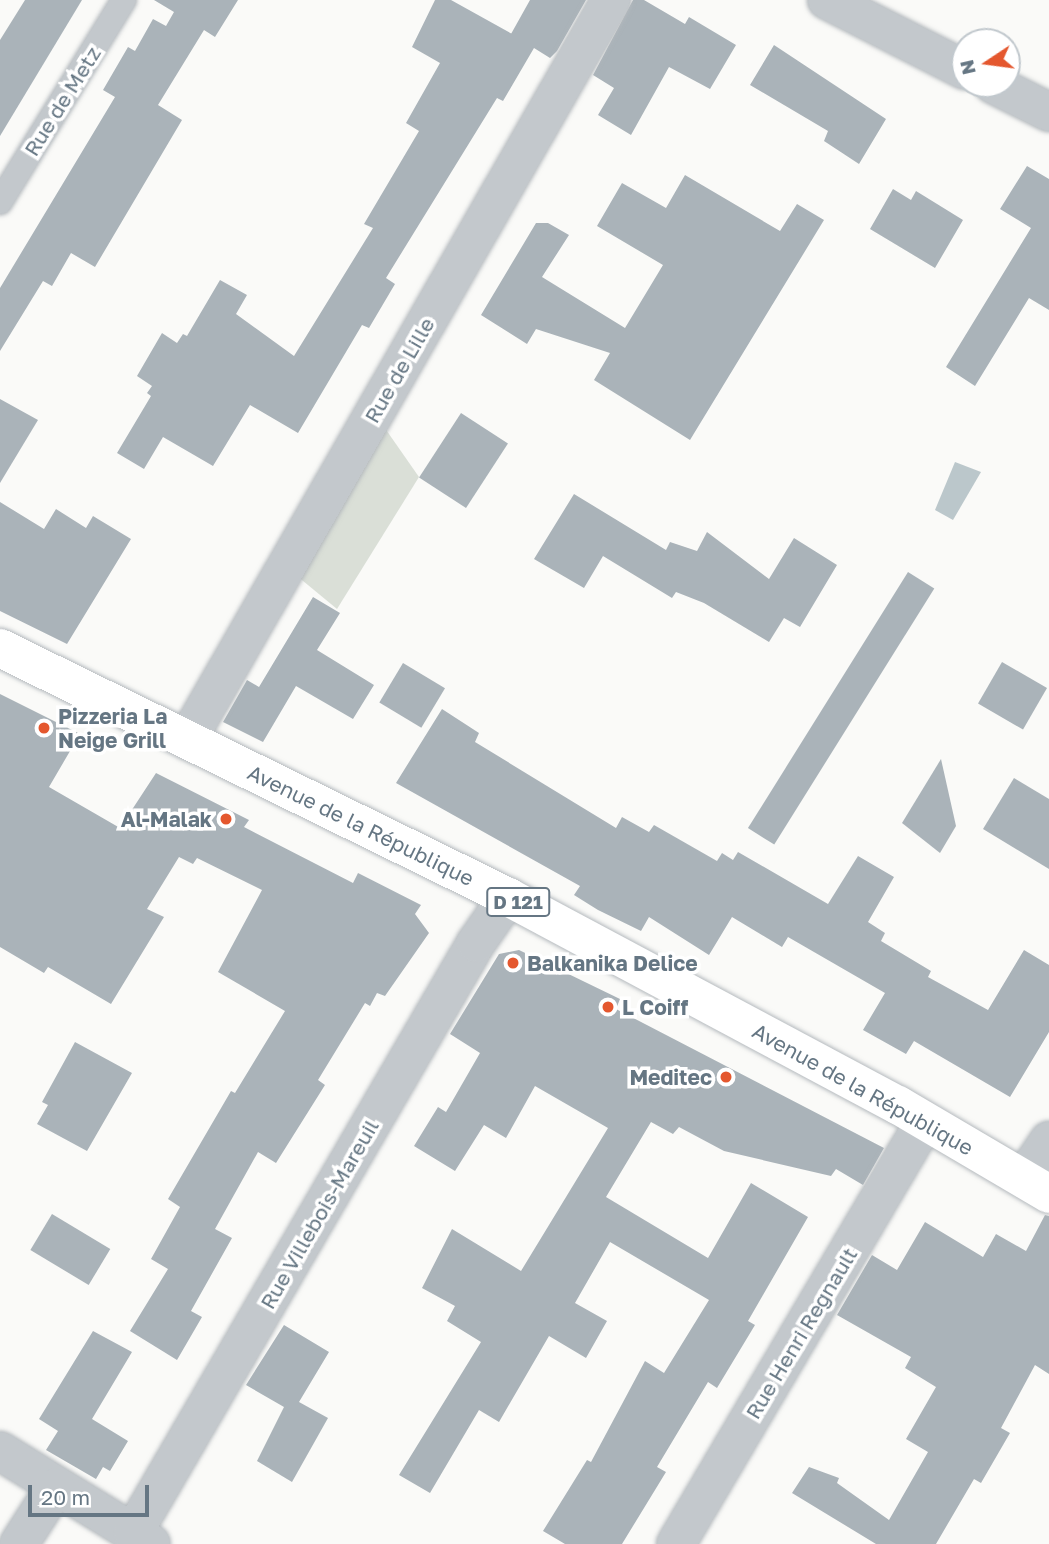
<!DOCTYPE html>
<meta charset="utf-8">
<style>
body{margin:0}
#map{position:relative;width:1049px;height:1544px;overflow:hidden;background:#fafaf8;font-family:"Golos Text",sans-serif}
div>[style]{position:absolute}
.green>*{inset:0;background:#dadfd7}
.water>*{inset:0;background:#bbc7cb}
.building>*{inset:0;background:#aab3b9;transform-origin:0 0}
.roads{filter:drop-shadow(0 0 2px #b5babe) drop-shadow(0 0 2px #b5babe)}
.service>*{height:24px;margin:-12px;padding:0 12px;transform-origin:12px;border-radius:12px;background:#c3c8cc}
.minor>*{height:38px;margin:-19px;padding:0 19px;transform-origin:19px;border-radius:19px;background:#c3c8cc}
.primary>*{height:38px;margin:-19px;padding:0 19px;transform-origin:19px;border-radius:19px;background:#fff}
.dots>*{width:19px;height:19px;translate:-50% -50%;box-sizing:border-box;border:4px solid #fff;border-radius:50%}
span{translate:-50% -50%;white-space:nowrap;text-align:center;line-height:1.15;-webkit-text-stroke:7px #fff;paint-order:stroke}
.shield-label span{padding:2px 5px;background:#fff;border:2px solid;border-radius:5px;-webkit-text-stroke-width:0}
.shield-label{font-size:19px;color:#657683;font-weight:700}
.street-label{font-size:21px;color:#657683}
.poi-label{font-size:21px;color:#657683;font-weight:700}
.left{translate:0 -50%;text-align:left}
.right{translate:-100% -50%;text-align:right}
.north{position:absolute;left:951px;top:28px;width:70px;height:70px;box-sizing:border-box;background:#fff;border:2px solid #c1c8cd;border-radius:50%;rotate:257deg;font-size:19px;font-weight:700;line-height:28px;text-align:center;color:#657683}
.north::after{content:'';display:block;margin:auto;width:24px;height:32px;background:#e4572e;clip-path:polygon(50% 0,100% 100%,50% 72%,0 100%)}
.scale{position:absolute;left:28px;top:1485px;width:121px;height:32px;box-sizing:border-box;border:4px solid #657683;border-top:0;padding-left:9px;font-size:21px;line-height:24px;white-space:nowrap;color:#657683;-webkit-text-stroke:5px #fff;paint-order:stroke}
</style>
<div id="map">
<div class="green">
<div style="clip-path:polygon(382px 424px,419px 477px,337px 609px,291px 571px)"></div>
</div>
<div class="water">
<div style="clip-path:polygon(955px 462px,981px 472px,953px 520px,935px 510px)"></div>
</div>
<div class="building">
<div style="clip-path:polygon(25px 0,82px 0,0 136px,0 40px)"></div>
<div style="clip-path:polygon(154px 0,238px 0,215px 37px,204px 30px,158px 105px,182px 120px,95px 267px,71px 253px,52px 286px,43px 281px,0 351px,0 288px,115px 97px,103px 90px,128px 47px,135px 51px,153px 19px,166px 26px,174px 12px)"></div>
<div style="clip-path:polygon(435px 0,451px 0,514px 35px,511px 34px,530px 0,586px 0,557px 51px,550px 58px,534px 48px,503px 101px,497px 98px,386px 278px,395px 284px,369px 328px,362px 325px,298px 433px,250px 405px,213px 466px,163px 437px,144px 469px,117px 453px,151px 396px,147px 393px,152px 386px,137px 376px,162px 333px,177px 343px,183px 334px,187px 336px,220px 280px,247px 295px,236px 314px,294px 356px,373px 228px,364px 224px,419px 131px,406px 123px,440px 63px,412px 47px)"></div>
<div style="clip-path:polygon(633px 0,644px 0,685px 24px,689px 17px,736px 45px,710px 89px,669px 67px,631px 135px,598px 115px,614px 88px,593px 75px)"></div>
<div style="clip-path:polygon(774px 45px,886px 119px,859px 164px,824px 141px,828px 131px,750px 85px)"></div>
<div style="clip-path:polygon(1027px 166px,1049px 179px,1049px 310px,1029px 298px,975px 386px,946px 367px,1031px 228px,1000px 209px)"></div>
<div style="clip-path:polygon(685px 175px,780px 231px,797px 204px,824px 220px,690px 440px,594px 380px,610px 353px,536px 329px,527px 344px,481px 315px,536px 223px,548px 223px,569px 235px,542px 277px,625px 328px,663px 265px,597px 226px,622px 183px,666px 208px)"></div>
<div style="clip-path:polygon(893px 189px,911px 200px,916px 191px,963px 220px,935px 268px,870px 229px)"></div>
<div style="clip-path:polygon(0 399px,38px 420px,0 483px)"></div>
<div style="left:461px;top:413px;width:56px;height:77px;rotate:33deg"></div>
<div style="clip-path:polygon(574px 494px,666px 550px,670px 542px,697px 551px,707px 532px,769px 579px,794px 538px,837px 565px,800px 627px,784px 618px,769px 642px,704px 603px,676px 592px,672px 598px,603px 556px,584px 588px,534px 559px)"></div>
<div style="clip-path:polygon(0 502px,44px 529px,56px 509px,86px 528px,93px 516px,131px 539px,67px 644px,0 611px)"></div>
<div style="left:908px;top:572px;width:31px;height:302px;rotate:32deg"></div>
<div style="clip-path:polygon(313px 597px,340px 613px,317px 650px,374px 685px,353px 719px,296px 686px,263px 742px,223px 722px,247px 680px,259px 687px)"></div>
<div style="left:1002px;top:662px;width:52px;height:48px;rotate:30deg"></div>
<div style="left:403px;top:663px;width:49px;height:46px;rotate:31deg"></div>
<div style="clip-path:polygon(0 694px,80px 734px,49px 787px,120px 828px,156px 773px,249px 820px,244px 827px,353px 883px,358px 873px,421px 905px,415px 914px,429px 933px,385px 996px,377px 993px,370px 1006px,365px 1003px,318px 1080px,325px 1085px,276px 1163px,258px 1152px,215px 1229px,232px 1238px,191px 1311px,202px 1317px,177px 1360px,130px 1331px,168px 1269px,151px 1259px,180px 1207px,168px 1199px,231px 1091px,235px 1093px,285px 1011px,218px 972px,262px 890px,197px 858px,193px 864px,179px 857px,147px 909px,164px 917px,111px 1004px,48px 967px,44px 973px,0 947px)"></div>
<div style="clip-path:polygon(442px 709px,479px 733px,475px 742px,616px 828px,622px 817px,649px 832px,654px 825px,717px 861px,722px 853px,733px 860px,738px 852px,828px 904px,858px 856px,894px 877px,868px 922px,885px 933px,881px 941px,931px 971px,928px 977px,988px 1010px,1024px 950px,1049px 965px,1049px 1032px,1010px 1097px,914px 1041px,906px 1054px,863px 1030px,885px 993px,788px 937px,782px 947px,732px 917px,709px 955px,649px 917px,641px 931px,598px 910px,574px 895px,580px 886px,396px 783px)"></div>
<div style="clip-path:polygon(941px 759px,956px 826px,940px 853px,902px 823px)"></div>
<div style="clip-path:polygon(1014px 778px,1049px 799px,1049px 869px,983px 829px)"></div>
<div style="clip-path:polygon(519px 950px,620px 999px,616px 1009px,884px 1148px,863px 1185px,836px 1169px,831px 1176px,724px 1151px,679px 1127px,673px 1134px,651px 1122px,606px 1197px,708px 1258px,751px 1183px,808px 1217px,748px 1321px,755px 1325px,717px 1388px,708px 1382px,657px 1467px,666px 1472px,622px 1544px,565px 1544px,543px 1531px,587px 1460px,591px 1462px,645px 1361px,664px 1373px,709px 1300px,610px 1242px,575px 1303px,607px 1321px,586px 1358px,549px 1336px,499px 1422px,479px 1410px,430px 1493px,399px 1475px,481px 1342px,447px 1321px,455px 1306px,422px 1288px,452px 1229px,521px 1271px,608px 1128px,535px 1086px,506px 1138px,484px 1125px,455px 1171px,414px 1146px,438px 1107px,446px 1112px,480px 1053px,450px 1034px,499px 954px)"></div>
<div style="clip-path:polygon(75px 1042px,132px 1073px,87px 1151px,37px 1124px,48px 1105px,42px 1102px)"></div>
<div style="left:52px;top:1214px;width:68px;height:42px;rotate:31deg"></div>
<div style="clip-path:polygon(1045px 1215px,1049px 1216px,1049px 1374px,1035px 1365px,1001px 1428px,1010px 1433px,981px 1483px,974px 1479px,936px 1544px,876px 1544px,792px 1493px,809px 1467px,839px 1478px,837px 1483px,889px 1520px,928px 1452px,906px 1439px,936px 1387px,905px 1368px,911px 1357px,837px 1315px,872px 1255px,897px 1270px,925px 1222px,983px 1257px,996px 1234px,1026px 1251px)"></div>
<div style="clip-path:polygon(284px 1325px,329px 1352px,299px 1402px,328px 1418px,292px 1482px,257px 1461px,284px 1407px,246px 1385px)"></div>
<div style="clip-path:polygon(93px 1331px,132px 1352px,92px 1419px,128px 1441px,110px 1471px,103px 1467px,96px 1479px,46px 1450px,58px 1431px,39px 1419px)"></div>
</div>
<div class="roads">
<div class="service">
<div style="left:0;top:202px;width:237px;rotate:-58.5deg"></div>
</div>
<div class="minor">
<div style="left:827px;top:0;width:155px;rotate:26.9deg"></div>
<div style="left:993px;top:84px;width:63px;rotate:26.6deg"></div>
<div style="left:187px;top:740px;width:853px;rotate:-60.19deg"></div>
<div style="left:1024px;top:1178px;width:45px;rotate:-56deg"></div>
<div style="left:0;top:1451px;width:177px;rotate:31.6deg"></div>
<div style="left:133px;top:1533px;width:682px;rotate:-59.83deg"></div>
<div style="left:476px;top:943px;width:56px;rotate:-55.2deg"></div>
<div style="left:19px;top:1544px;width:67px;rotate:-57.3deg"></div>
<div style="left:676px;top:1544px;width:490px;rotate:-59.5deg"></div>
</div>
<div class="primary">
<div style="left:0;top:648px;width:566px;rotate:26.11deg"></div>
<div style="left:508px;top:897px;width:442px;rotate:28.1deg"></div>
<div style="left:898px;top:1105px;width:175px;rotate:30.5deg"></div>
</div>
</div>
<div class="dots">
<div style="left:44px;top:728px;background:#e4572e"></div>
<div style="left:226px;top:819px;background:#e4572e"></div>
<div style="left:513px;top:963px;background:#e4572e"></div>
<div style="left:608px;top:1007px;background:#e4572e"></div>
<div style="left:726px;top:1077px;background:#e4572e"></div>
</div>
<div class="shield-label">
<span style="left:518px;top:902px">D 121</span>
</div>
<div class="street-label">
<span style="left:62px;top:101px;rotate:-58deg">Rue de Metz</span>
<span style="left:399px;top:370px;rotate:-60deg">Rue de Lille</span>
<span style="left:361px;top:825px;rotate:26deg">Avenue de la République</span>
<span style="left:863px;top:1089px;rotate:29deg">Avenue de la République</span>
<span style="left:319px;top:1214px;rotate:-60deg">Rue Villebois-Mareuil</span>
<span style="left:801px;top:1333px;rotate:-59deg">Rue Henri Regnault</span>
</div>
<div class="poi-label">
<span class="left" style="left:58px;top:728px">Pizzeria La<br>Neige Grill</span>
<span class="right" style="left:212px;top:819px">Al-Malak</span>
<span class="left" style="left:527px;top:963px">Balkanika Delice</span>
<span class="left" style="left:622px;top:1007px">L Coiff</span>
<span class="right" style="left:712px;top:1077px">Meditec</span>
</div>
<div class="north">N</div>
<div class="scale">20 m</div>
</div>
